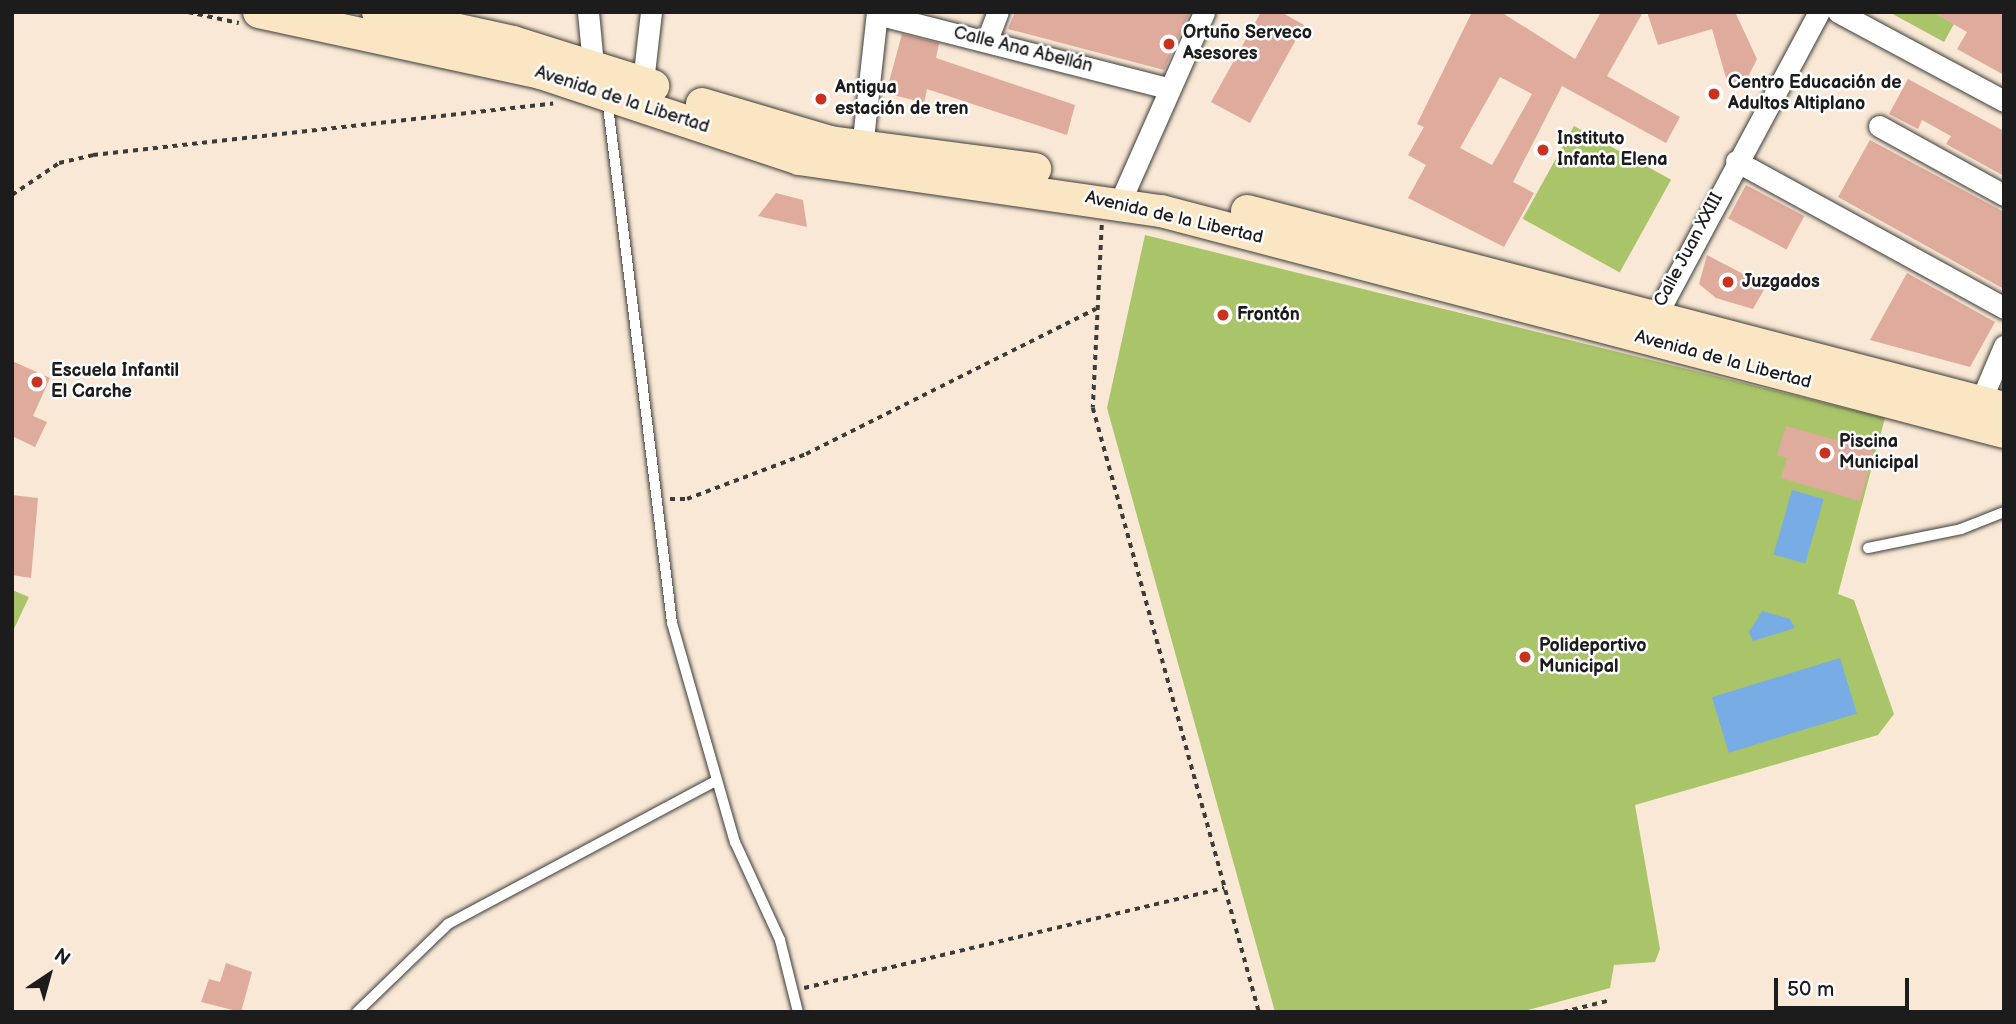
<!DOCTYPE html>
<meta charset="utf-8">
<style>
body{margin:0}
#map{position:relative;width:2016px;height:1024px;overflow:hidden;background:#f8e8d5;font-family:"Balsamiq Sans",sans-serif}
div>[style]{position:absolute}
.green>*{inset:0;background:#aac46a;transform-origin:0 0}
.water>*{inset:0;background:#78ace5;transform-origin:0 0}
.building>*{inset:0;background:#dfab9d;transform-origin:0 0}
.path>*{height:3.5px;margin-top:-1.75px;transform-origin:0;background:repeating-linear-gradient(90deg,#3d3b38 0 5px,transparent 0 10px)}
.roads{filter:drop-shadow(0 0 2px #3d3b38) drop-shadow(0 0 2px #3d3b38)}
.lane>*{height:10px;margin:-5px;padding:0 5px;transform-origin:5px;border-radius:5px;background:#fff}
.street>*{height:21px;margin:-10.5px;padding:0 10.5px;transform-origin:10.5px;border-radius:10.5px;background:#fff}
.secondary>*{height:32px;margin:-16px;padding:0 16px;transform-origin:16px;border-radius:16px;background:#fbe6c4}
.dots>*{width:19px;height:19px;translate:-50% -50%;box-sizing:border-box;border:4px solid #fff;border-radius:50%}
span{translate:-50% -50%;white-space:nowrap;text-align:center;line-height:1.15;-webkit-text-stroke:5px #fff;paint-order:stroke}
.poi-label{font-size:18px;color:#1c1c1c;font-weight:700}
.left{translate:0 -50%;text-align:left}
.street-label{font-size:18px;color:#1c1c1c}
.frame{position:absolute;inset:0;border:14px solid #1c1c1c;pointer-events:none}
.north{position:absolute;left:14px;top:940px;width:70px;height:70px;-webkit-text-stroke:5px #fff;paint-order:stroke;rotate:36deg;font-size:19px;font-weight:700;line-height:28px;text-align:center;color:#1c1c1c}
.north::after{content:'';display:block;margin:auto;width:24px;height:32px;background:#1c1c1c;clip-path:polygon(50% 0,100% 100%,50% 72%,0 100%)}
.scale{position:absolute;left:1774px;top:978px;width:135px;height:32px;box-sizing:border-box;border:4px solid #1c1c1c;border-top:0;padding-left:9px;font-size:21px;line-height:24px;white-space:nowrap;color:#1c1c1c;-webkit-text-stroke:5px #fff;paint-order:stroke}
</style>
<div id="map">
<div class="green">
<div style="clip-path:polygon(1889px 12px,1933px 12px,1954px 24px,1944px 42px)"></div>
<div style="left:1574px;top:126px;width:111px;height:106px;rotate:29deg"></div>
<div style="clip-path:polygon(1145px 235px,1885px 418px,1838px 594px,1854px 600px,1894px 714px,1878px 735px,1635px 805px,1660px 949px,1655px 962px,1614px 965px,1610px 988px,1520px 1012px,1275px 1012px,1107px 408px)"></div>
<div style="clip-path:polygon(12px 590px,29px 597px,12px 633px)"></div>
</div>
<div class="water">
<div style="left:1792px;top:490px;width:33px;height:67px;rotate:16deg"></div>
<div style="clip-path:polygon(1762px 611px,1790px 619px,1795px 628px,1753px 641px,1749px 632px)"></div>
<div style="left:1840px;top:658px;width:58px;height:134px;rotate:73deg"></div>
</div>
<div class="building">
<div style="clip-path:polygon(1015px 12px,1190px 12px,1164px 70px,1008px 29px)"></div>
<div style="clip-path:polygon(1261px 12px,1281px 12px,1304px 25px,1250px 123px,1211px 102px)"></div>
<div style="clip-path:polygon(evenodd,1472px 12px,1501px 12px,1575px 59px,1601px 12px,1643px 12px,1607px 76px,1680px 117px,1666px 143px,1562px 86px,1513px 182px,1534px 193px,1504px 247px,1408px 198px,1426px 165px,1408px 155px,1424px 127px,1417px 124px,1472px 12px,1500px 77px,1532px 94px,1492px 165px,1460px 148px,1500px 77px)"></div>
<div style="clip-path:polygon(1647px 12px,1735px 12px,1757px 59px,1747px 79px,1728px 85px,1712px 29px,1658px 45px)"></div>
<div style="clip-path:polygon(1933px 12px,2004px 12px,2004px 75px,1957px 49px,1967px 32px)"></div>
<div style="clip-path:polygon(902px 34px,939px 43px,936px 58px,1075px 105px,1067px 135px,927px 89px,924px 103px,886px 93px)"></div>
<div style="clip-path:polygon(1908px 79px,2004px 131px,2004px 176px,1946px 144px,1951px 136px,1922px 120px,1918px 129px,1889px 114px)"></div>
<div style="clip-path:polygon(1870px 140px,2004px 212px,2004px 289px,1838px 197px)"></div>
<div style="left:1746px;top:185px;width:66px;height:38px;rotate:28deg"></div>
<div style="clip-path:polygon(776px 193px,803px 200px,807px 227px,758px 216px)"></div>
<div style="clip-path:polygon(1707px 255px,1766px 286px,1753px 309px,1716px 298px,1699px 284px)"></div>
<div style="clip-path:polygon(1907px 273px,1995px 322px,1970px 367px,1870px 340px)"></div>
<div style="clip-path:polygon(12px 361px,50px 378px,33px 416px,47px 422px,35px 447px,12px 436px)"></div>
<div style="clip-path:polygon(1786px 426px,1874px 451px,1860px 501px,1781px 478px,1787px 458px,1777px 455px)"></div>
<div style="clip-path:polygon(12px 495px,38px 498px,31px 578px,12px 575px)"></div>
<div style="clip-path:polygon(226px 963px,252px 972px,241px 1012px,201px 1002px,209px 979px,220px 982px)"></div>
</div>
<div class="path">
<div style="left:188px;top:12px;width:52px;rotate:12.2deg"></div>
<div style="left:12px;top:195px;width:57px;rotate:-34.2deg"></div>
<div style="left:59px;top:163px;width:35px;rotate:-13deg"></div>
<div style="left:93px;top:155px;width:463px;rotate:-6.4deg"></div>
<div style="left:1102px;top:225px;width:183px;rotate:92.8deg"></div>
<div style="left:1093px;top:408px;width:626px;rotate:74.63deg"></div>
<div style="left:670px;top:499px;width:17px"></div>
<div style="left:687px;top:499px;width:127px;rotate:-20.7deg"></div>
<div style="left:806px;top:454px;width:324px;rotate:-26.6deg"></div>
<div style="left:804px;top:988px;width:432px;rotate:-13.4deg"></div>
<div style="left:1563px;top:1012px;width:49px;rotate:-14deg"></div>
</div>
<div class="roads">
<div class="lane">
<div style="left:607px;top:98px;width:529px;rotate:82.94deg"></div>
<div style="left:672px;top:623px;width:228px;rotate:74deg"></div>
<div style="left:735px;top:842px;width:108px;rotate:65.3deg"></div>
<div style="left:780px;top:940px;width:74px;rotate:76deg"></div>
<div style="left:1868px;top:548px;width:95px;rotate:-11.5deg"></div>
<div style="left:1961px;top:529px;width:46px;rotate:-21.6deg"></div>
<div style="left:357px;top:1012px;width:127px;rotate:-44deg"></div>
<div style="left:448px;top:924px;width:304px;rotate:-28.1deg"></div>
</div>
<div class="street">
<div style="left:588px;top:12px;width:53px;rotate:84.6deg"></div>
<div style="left:1838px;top:12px;width:188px;rotate:28.2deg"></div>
<div style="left:877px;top:14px;width:300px;rotate:14.3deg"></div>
<div style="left:987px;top:40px;width:30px;rotate:-69deg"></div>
<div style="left:643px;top:82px;width:70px;rotate:-83.5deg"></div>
<div style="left:1879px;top:126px;width:143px;rotate:28.9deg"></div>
<div style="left:862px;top:148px;width:137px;rotate:-83.7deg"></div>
<div style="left:1736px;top:161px;width:306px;rotate:28.7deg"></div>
<div style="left:1120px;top:202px;width:208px;rotate:-66.1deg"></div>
<div style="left:1650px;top:327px;width:357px;rotate:-61.8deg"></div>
<div style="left:1976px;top:412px;width:72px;rotate:-67deg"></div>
</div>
<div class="secondary">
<div style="left:259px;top:12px;width:289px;rotate:12.2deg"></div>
<div style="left:541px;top:73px;width:272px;rotate:18.4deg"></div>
<div style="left:799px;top:159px;width:366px;rotate:8.2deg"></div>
<div style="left:1161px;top:211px;width:871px;rotate:14.69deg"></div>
<div style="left:378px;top:12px;width:138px;rotate:12.5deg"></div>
<div style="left:513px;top:42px;width:147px;rotate:17.4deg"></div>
<div style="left:702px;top:104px;width:134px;rotate:16.5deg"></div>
<div style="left:830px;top:142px;width:207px;rotate:7.5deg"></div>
<div style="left:1247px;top:211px;width:782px;rotate:14.59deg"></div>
</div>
</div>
<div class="dots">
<div style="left:1169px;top:44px;background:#c8321e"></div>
<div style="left:1714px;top:94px;background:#c8321e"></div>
<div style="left:821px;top:99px;background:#c8321e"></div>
<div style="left:1543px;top:150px;background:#c8321e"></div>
<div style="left:1728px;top:282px;background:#c8321e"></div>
<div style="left:1223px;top:315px;background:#c8321e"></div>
<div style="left:37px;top:382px;background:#c8321e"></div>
<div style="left:1825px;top:453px;background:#c8321e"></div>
<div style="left:1525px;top:657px;background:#c8321e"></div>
</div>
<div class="poi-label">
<span class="left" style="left:1183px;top:44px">Ortuño Serveco<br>Asesores</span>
<span class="left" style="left:1728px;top:94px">Centro Educación de<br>Adultos Altiplano</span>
<span class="left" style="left:835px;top:99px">Antigua<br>estación de tren</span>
<span class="left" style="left:1557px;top:150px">Instituto<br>Infanta Elena</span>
<span class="left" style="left:1742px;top:282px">Juzgados</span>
<span class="left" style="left:1237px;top:315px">Frontón</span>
<span class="left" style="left:51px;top:382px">Escuela Infantil<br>El Carche</span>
<span class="left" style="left:1839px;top:453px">Piscina<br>Municipal</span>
<span class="left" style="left:1539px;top:657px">Polideportivo<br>Municipal</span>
</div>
<div class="street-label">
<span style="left:1023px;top:50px;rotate:14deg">Calle Ana Abellán</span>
<span style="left:622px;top:100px;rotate:18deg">Avenida de la Libertad</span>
<span style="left:1174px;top:218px;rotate:13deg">Avenida de la Libertad</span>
<span style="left:1689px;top:250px;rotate:-62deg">Calle Juan XXIII</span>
<span style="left:1723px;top:360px;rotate:15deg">Avenida de la Libertad</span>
</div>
<div class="frame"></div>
<div class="north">N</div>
<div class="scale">50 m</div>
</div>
